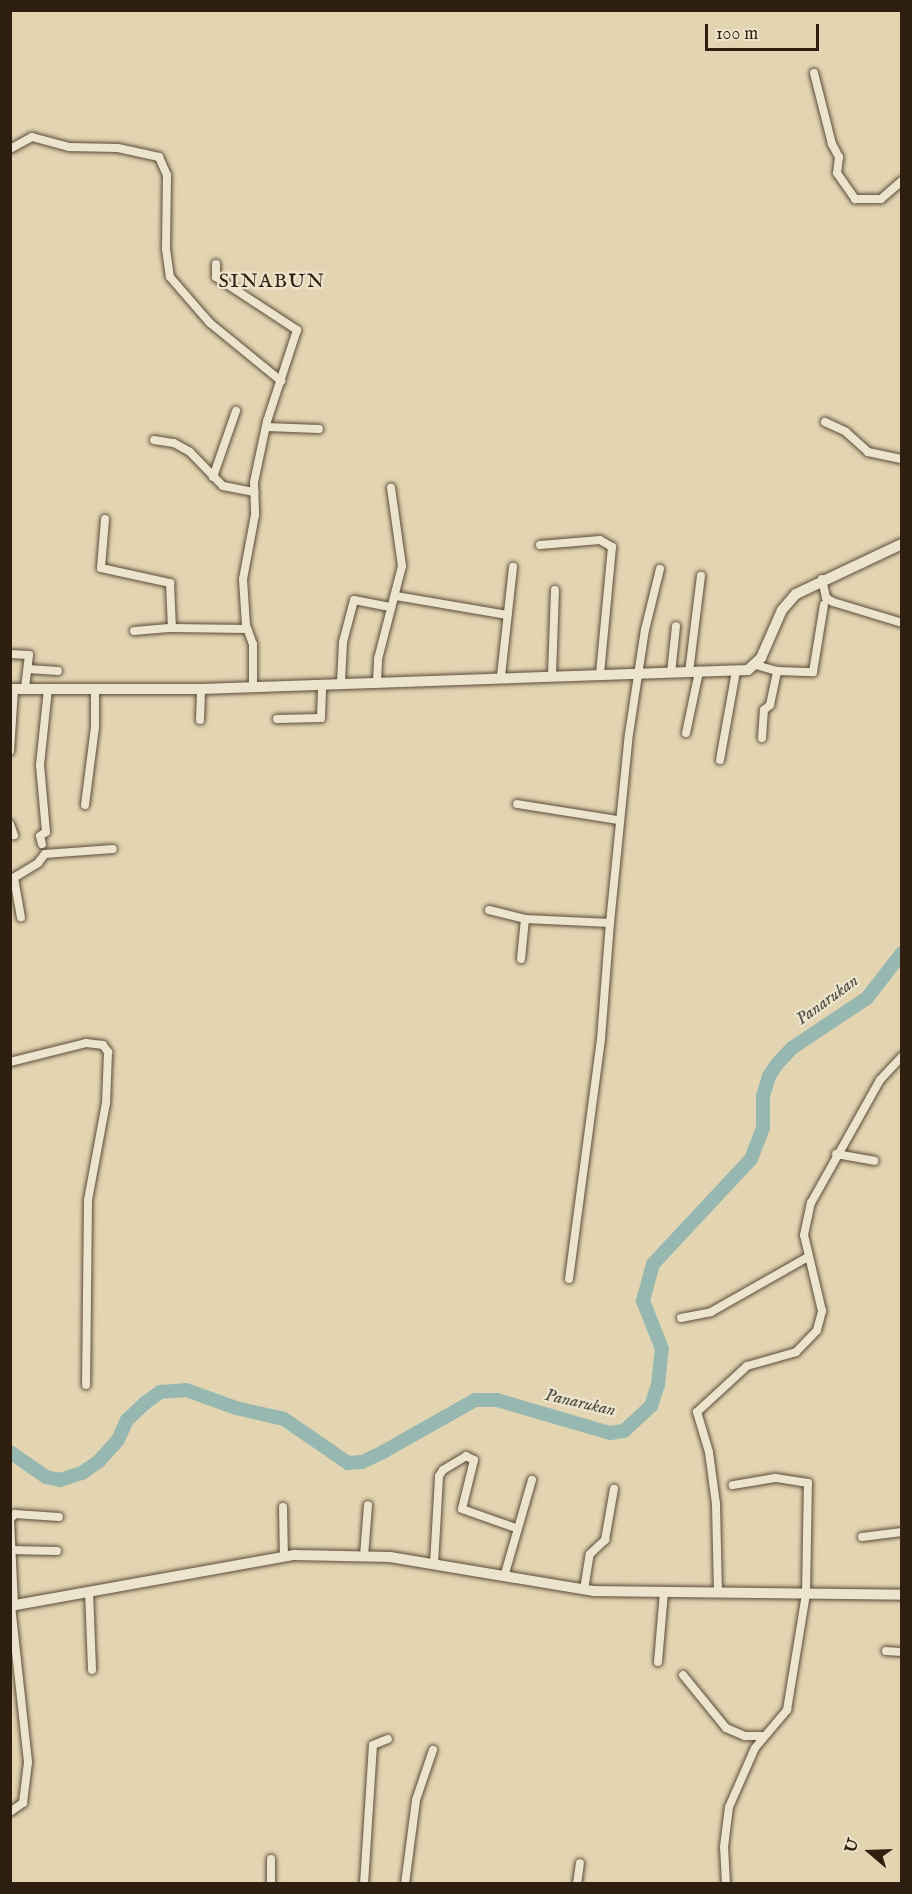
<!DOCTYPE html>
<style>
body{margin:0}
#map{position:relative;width:912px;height:1894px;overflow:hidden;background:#e3d5b2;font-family:"IM FELL English",serif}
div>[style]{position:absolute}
.river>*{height:14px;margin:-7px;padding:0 7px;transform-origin:7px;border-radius:7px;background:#96b8b1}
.roads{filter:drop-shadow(0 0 2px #5b4c39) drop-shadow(0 0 2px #5b4c39)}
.street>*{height:8px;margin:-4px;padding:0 4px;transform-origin:4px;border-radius:4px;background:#ede4cd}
.secondary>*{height:10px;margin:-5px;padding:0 5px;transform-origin:5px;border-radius:5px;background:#ede4cd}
span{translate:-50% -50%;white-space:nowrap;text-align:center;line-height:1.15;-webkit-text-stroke:4.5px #ede4cd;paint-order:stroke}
.water-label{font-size:18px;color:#4d4d41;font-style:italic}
.quarter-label{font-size:20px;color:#2e1f11;letter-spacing:1.5px}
.frame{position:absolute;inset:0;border:12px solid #2e1f11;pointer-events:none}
.north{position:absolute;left:840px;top:1822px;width:60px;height:60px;-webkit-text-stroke:4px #ede4cd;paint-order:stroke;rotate:289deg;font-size:16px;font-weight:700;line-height:24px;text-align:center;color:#2e1f11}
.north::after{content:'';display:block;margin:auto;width:21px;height:27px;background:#2e1f11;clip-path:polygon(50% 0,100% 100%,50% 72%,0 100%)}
.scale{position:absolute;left:705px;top:24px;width:114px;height:27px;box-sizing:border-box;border:3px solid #2e1f11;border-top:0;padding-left:8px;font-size:18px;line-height:21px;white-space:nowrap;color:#2e1f11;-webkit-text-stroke:4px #ede4cd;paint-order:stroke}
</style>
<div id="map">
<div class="river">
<div style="left:10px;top:1452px;width:44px;rotate:34.8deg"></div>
<div style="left:46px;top:1477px;width:14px;rotate:12deg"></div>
<div style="left:60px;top:1480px;width:23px;rotate:-18deg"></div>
<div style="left:82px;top:1473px;width:21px;rotate:-35deg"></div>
<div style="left:99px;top:1461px;width:28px;rotate:-48deg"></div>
<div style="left:118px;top:1440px;width:22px;rotate:-66deg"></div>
<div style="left:127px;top:1420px;width:25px;rotate:-43deg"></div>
<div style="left:145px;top:1403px;width:19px;rotate:-36deg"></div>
<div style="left:160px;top:1392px;width:26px;rotate:-4deg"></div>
<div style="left:186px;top:1390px;width:53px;rotate:19.8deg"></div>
<div style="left:236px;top:1408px;width:49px;rotate:12.9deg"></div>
<div style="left:284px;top:1419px;width:78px;rotate:34.5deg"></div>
<div style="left:348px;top:1463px;width:14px;rotate:-4deg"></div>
<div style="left:362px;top:1462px;width:23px;rotate:-25deg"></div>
<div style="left:383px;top:1452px;width:106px;rotate:-29.5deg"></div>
<div style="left:475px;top:1400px;width:22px"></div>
<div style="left:497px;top:1400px;width:118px;rotate:16.3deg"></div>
<div style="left:610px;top:1433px;width:14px;rotate:-8deg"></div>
<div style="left:624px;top:1431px;width:37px;rotate:-43deg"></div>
<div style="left:651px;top:1406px;width:22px;rotate:-72deg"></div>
<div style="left:658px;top:1385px;width:36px;rotate:-84deg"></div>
<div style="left:662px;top:1349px;width:52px;rotate:-111.6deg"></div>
<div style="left:643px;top:1301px;width:38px;rotate:-75deg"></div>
<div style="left:653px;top:1264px;width:144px;rotate:-47deg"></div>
<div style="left:751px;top:1159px;width:34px;rotate:-69deg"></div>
<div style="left:763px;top:1127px;width:31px;rotate:-90deg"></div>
<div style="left:763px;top:1096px;width:21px;rotate:-73deg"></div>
<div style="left:769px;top:1076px;width:14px;rotate:-56deg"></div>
<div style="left:777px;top:1064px;width:22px;rotate:-47deg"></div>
<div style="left:792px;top:1048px;width:90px;rotate:-33.7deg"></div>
<div style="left:867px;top:998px;width:57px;rotate:-52.1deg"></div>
</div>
<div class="roads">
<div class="street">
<div style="left:814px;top:73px;width:73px;rotate:75.8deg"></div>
<div style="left:832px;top:144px;width:15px;rotate:62deg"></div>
<div style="left:839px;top:157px;width:16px;rotate:97deg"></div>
<div style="left:837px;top:173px;width:32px;rotate:55deg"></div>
<div style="left:855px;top:199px;width:26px"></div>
<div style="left:881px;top:199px;width:28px;rotate:-41deg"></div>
<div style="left:10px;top:149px;width:25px;rotate:-29deg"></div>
<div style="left:32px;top:137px;width:38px;rotate:15deg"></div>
<div style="left:69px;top:147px;width:49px;rotate:1.2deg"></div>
<div style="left:118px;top:148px;width:42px;rotate:12.4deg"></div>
<div style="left:159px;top:157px;width:20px;rotate:66deg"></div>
<div style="left:167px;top:175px;width:74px;rotate:90.8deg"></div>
<div style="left:166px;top:249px;width:28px;rotate:82deg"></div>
<div style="left:170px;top:277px;width:61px;rotate:49deg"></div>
<div style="left:210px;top:323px;width:92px;rotate:39.2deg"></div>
<div style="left:216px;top:264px;width:13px;rotate:90deg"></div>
<div style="left:216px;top:277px;width:97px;rotate:33.2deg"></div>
<div style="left:297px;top:330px;width:96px;rotate:108.2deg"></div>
<div style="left:267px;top:421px;width:62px;rotate:102deg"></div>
<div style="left:254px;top:482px;width:33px;rotate:88deg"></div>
<div style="left:255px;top:515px;width:65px;rotate:100.6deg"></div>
<div style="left:243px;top:579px;width:46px;rotate:86.3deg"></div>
<div style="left:246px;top:625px;width:20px;rotate:70deg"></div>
<div style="left:253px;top:644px;width:42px;rotate:90deg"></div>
<div style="left:825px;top:422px;width:23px;rotate:25deg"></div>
<div style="left:846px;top:432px;width:30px;rotate:42deg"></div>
<div style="left:868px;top:452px;width:35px;rotate:12deg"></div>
<div style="left:266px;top:427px;width:53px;rotate:2.2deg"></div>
<div style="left:154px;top:440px;width:20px;rotate:9deg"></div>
<div style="left:174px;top:443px;width:18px;rotate:29deg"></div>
<div style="left:190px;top:452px;width:47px;rotate:45.9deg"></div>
<div style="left:223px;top:486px;width:32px;rotate:11deg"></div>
<div style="left:213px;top:477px;width:70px;rotate:-70.8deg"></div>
<div style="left:105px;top:519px;width:49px;rotate:94.7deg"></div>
<div style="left:101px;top:568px;width:71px;rotate:12.3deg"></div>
<div style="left:170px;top:583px;width:45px;rotate:87.5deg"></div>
<div style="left:172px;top:628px;width:75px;rotate:0.8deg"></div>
<div style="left:540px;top:545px;width:60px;rotate:-4.8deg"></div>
<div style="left:600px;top:540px;width:14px;rotate:30deg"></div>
<div style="left:612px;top:547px;width:127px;rotate:95.4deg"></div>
<div style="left:822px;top:579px;width:19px;rotate:78deg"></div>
<div style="left:826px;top:598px;width:8px;rotate:30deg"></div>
<div style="left:833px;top:602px;width:72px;rotate:16.9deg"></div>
<div style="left:396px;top:596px;width:113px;rotate:9.7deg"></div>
<div style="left:134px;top:631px;width:38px;rotate:-5deg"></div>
<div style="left:10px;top:654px;width:19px;rotate:3deg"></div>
<div style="left:29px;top:655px;width:34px;rotate:97deg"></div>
<div style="left:756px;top:665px;width:22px;rotate:16deg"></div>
<div style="left:777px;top:671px;width:36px;rotate:2deg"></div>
<div style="left:813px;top:672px;width:68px;rotate:-80.7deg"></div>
<div style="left:28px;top:669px;width:30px;rotate:4deg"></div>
<div style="left:689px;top:672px;width:97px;rotate:-82.9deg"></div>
<div style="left:671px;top:673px;width:47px;rotate:-83.9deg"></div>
<div style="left:552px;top:675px;width:85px;rotate:-88deg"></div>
<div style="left:501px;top:676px;width:110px;rotate:-83.7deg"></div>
<div style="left:377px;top:681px;width:22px;rotate:-87deg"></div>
<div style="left:378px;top:659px;width:96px;rotate:-75.5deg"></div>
<div style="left:402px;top:566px;width:79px;rotate:-98deg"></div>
<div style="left:341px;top:682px;width:40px;rotate:-87.1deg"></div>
<div style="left:343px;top:642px;width:43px;rotate:-75.3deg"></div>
<div style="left:354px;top:600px;width:38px;rotate:11deg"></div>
<div style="left:277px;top:719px;width:44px;rotate:-1.3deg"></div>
<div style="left:321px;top:718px;width:34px;rotate:-88deg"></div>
<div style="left:200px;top:720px;width:31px;rotate:-88deg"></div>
<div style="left:686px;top:733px;width:62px;rotate:-78deg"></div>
<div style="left:762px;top:738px;width:28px;rotate:-86deg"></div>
<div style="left:764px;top:710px;width:8px;rotate:-40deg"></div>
<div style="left:770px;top:705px;width:35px;rotate:-78deg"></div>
<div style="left:10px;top:751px;width:62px;rotate:-86.3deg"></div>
<div style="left:720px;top:760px;width:90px;rotate:-79.8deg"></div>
<div style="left:517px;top:804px;width:102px;rotate:9deg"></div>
<div style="left:85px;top:805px;width:79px;rotate:-82.7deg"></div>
<div style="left:95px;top:727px;width:39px;rotate:-90deg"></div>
<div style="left:10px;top:824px;width:12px;rotate:70deg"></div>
<div style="left:42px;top:844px;width:8px;rotate:-104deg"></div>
<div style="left:40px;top:836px;width:7px;rotate:-34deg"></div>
<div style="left:46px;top:832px;width:67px;rotate:-95.1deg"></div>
<div style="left:40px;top:765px;width:76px;rotate:-84deg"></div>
<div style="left:14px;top:878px;width:40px;rotate:80deg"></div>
<div style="left:10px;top:880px;width:33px;rotate:-31deg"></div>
<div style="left:38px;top:863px;width:11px;rotate:-52deg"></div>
<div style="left:45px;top:854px;width:68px;rotate:-4.2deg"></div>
<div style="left:489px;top:910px;width:37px;rotate:14deg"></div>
<div style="left:525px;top:919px;width:85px;rotate:2.7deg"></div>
<div style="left:610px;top:923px;width:190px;rotate:-84.3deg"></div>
<div style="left:629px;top:734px;width:105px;rotate:-81.3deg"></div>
<div style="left:645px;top:630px;width:63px;rotate:-76.2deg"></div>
<div style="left:521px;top:959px;width:40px;rotate:-84.3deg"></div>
<div style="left:10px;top:1062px;width:78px;rotate:-14deg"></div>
<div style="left:86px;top:1043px;width:17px;rotate:7deg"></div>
<div style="left:103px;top:1045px;width:9px;rotate:54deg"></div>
<div style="left:108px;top:1052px;width:51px;rotate:92.2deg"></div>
<div style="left:106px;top:1103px;width:99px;rotate:100.5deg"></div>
<div style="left:88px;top:1200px;width:185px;rotate:90.6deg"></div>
<div style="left:836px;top:1154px;width:39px;rotate:10deg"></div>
<div style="left:569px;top:1279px;width:242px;rotate:-82.4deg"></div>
<div style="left:601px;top:1039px;width:116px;rotate:-85.6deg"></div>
<div style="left:681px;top:1318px;width:31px;rotate:-11deg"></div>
<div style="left:711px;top:1312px;width:112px;rotate:-29.6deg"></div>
<div style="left:283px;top:1507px;width:50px;rotate:88.9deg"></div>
<div style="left:10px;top:1519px;width:7px;rotate:-45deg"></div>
<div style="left:15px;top:1514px;width:44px;rotate:3.9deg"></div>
<div style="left:10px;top:1520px;width:85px;rotate:87.3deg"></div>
<div style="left:862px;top:1537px;width:40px;rotate:-7.1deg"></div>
<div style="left:10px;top:1550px;width:47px;rotate:1.2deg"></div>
<div style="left:364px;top:1556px;width:51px;rotate:-85.5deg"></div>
<div style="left:434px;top:1564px;width:88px;rotate:-86.7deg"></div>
<div style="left:439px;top:1476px;width:7px;rotate:-56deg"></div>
<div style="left:443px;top:1470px;width:27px;rotate:-31deg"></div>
<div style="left:466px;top:1456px;width:9px;rotate:27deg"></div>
<div style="left:474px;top:1460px;width:50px;rotate:103.8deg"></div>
<div style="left:462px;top:1509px;width:57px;rotate:19.4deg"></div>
<div style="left:504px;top:1577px;width:101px;rotate:-73.9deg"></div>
<div style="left:584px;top:1590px;width:36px;rotate:-81deg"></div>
<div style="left:590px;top:1554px;width:21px;rotate:-43deg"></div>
<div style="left:605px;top:1540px;width:52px;rotate:-80deg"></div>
<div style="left:89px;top:1591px;width:79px;rotate:87.8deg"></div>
<div style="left:718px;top:1593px;width:89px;rotate:-91.3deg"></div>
<div style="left:716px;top:1504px;width:52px;rotate:-97.7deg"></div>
<div style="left:709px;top:1452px;width:42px;rotate:-106.7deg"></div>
<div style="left:697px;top:1412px;width:68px;rotate:-42.6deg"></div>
<div style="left:747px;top:1366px;width:51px;rotate:-15.9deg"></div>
<div style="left:796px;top:1352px;width:30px;rotate:-46deg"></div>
<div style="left:817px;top:1330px;width:20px;rotate:-75deg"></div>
<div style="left:822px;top:1311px;width:78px;rotate:-103.3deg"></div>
<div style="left:804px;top:1235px;width:33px;rotate:-78deg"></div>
<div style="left:811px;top:1203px;width:141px;rotate:-60.7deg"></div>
<div style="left:880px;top:1080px;width:33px;rotate:-47deg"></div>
<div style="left:886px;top:1651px;width:16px;rotate:4deg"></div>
<div style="left:658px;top:1662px;width:70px;rotate:-85.1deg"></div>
<div style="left:683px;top:1675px;width:68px;rotate:50.9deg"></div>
<div style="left:726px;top:1728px;width:21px;rotate:23deg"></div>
<div style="left:745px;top:1736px;width:18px"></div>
<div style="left:10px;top:1812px;width:16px;rotate:-35deg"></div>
<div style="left:23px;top:1803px;width:41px;rotate:-83deg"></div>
<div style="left:28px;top:1762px;width:158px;rotate:-96.2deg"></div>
<div style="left:271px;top:1859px;width:25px;rotate:90deg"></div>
<div style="left:364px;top:1884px;width:139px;rotate:-86.3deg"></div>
<div style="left:373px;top:1745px;width:16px;rotate:-22deg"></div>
<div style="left:405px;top:1884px;width:85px;rotate:-82.5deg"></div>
<div style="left:416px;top:1800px;width:53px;rotate:-71.2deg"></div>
<div style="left:577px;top:1884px;width:21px;rotate:-82deg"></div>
<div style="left:726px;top:1884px;width:37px;rotate:-93deg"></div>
<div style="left:724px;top:1847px;width:40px;rotate:-82.9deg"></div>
<div style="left:729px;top:1807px;width:64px;rotate:-66.2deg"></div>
<div style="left:755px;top:1748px;width:50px;rotate:-49.9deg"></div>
<div style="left:787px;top:1710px;width:118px;rotate:-80.7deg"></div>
<div style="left:806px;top:1594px;width:111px;rotate:-89deg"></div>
<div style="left:808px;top:1483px;width:33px;rotate:-171deg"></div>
<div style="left:775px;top:1478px;width:43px;rotate:170.5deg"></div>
</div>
<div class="secondary">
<div style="left:10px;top:689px;width:191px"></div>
<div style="left:201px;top:689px;width:547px;rotate:-1.99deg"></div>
<div style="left:748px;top:670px;width:18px;rotate:-43deg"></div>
<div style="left:761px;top:658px;width:52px;rotate:-66.4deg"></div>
<div style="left:782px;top:610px;width:21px;rotate:-49deg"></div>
<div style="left:796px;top:594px;width:117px;rotate:-25.3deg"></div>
<div style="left:10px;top:1606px;width:289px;rotate:-10.2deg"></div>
<div style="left:294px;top:1555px;width:96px;rotate:1.2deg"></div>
<div style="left:390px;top:1557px;width:207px;rotate:9.5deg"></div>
<div style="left:594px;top:1591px;width:308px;rotate:0.7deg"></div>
</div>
</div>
<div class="water-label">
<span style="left:828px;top:1001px;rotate:-36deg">Panarukan</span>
<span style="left:580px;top:1404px;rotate:13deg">Panarukan</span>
</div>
<div class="quarter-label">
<span style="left:272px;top:281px">SINABUN</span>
</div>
<div class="frame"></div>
<div class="north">U</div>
<div class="scale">100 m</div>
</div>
